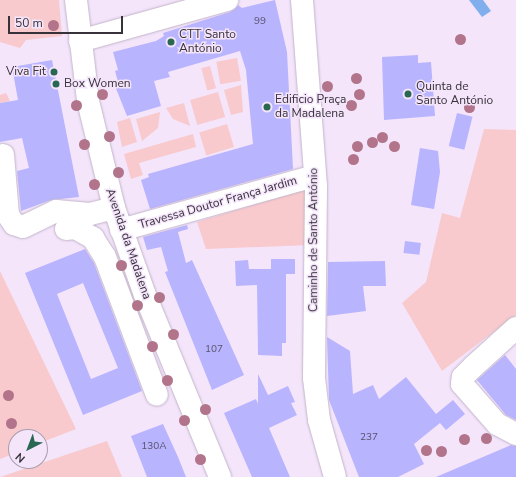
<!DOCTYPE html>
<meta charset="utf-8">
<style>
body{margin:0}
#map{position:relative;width:516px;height:477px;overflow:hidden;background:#f4e5fb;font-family:"Nunito Sans",sans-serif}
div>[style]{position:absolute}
.green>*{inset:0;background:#f8cacd;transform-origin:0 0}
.water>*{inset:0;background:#81aeed}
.building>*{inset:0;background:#b8b4fe;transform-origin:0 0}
.roads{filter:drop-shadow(0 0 1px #c2b4c9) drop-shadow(0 0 1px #c2b4c9)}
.minor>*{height:22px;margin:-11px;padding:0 11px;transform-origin:11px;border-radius:11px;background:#fff}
.trees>*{width:11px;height:11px;margin:-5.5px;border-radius:50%;background:#b1748a}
.dots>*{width:11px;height:11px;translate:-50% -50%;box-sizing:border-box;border:2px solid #f4e5fb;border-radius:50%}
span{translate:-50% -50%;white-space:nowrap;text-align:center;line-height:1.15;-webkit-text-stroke:3px #f4e5fb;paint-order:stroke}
.number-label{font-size:10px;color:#57526b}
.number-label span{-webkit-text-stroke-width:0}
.poi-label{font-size:12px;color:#37313a}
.left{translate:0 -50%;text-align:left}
.right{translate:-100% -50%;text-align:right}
.street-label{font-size:12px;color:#37313a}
.north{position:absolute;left:8px;top:429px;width:40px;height:40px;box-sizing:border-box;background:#f4e5fb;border:1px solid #a89dae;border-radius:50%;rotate:222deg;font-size:11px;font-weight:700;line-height:16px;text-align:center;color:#37313a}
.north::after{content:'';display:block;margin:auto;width:14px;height:18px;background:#296753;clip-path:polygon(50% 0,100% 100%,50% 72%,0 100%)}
.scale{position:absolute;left:8px;top:16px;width:115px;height:18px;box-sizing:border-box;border:2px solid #37313a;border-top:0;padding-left:5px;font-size:12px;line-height:14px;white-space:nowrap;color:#37313a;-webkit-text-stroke:3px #f4e5fb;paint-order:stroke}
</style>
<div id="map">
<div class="green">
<div style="clip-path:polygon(0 0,59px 0,62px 36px,26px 40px,20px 48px,0 42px)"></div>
<div style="left:237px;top:58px;width:23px;height:21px;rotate:80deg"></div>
<div style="left:210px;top:66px;width:23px;height:9px;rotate:75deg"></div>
<div style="clip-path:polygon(241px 85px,243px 112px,231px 115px,224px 90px)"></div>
<div style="left:218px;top:92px;width:26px;height:29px;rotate:74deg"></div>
<div style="clip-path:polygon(6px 93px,10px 101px,0 103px,0 95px)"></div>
<div style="clip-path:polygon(184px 103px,190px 126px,173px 119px,166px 108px)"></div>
<div style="clip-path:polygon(160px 112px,158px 128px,142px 141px,136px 119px)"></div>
<div style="clip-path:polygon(130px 118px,137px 142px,122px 147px,117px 122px)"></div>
<div style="left:227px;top:124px;width:24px;height:29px;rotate:73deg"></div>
<div style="clip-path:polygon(484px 129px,516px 130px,516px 315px,442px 371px,402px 303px,426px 282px,442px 213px,460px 218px)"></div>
<div style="clip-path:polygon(193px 134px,196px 147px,139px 163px,143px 175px,131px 179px,124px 154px)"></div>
<div style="clip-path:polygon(308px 188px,310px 245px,206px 249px,197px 222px)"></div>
<div style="clip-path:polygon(0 271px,76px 429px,40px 443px,40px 437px,16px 437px,16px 453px,0 459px)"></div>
<div style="clip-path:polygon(107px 441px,122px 477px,0 477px)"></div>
</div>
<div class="water">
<div style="clip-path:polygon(469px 0,483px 0,491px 11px,482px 17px)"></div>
</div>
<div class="building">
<div style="clip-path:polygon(275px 0,287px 52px,293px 169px,150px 209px,141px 180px,149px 177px,148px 174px,253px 144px,246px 70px,240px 51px,168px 72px,170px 77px,154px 81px,161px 106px,127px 116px,115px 86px,119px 85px,115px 71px,118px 70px,113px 52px,156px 41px,164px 36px,163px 33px,230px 12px,238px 5px,242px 8px)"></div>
<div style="clip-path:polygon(418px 55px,418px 63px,431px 62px,435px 116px,384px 120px,382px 57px)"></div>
<div style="clip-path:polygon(52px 60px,79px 197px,51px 200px,21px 211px,17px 171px,29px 168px,22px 138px,0 142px,0 103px,18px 100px,12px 67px)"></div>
<div style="left:457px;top:113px;width:16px;height:34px;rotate:14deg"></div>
<div style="clip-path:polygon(420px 148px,438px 151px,440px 172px,434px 209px,411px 205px)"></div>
<div style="clip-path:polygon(187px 225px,188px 229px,178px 232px,186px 263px,192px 260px,244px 375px,212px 390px,165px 272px,168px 271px,161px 247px,147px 250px,143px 237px)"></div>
<div style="left:405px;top:241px;width:16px;height:12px;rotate:7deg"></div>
<div style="clip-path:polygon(evenodd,85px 249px,94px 263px,142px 391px,83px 415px,25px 273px,85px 249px,83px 283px,118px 368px,91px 379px,57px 294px,83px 283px)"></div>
<div style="clip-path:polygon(271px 259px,295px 259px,295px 274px,286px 274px,286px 343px,282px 343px,282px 356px,258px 355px,257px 285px,236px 286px,235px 261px,248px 260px,249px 269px,271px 269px)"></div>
<div style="clip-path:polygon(385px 261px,386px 286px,363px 286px,366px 311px,327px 316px,328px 262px)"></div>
<div style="clip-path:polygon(327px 337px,350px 351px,353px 394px,373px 385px,379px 399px,406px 377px,436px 414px,453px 400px,465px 414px,446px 430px,440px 423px,414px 444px,424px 464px,398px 477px,359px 477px,329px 400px)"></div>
<div style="clip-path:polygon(505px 355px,516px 369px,516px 420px,506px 415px,477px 380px)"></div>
<div style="clip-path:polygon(258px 374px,268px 395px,288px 386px,295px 402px,291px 403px,297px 415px,269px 428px,290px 477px,252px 477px,224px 413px,256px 399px,258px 404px)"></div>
<div style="clip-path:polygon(163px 424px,178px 457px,186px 477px,147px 477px,131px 436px)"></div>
<div style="clip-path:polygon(511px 445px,516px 446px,516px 477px,436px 477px)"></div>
</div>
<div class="roads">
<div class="minor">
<div style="left:76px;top:0;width:102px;rotate:83.2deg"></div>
<div style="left:88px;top:101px;width:110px;rotate:76.3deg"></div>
<div style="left:114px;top:208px;width:92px;rotate:70.4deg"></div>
<div style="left:145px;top:295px;width:197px;rotate:67.6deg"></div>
<div style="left:302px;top:0;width:187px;rotate:85.7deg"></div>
<div style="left:316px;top:186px;width:192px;rotate:90.6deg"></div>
<div style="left:314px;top:378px;width:42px;rotate:83.2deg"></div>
<div style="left:319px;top:420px;width:59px;rotate:74.3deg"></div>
<div style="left:80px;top:41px;width:153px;rotate:-15.6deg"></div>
<div style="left:3px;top:155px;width:60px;rotate:85.2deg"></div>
<div style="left:8px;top:215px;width:11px;rotate:56deg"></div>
<div style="left:14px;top:224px;width:9px;rotate:18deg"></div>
<div style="left:23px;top:227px;width:37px;rotate:-26deg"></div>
<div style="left:56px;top:211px;width:34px;rotate:5deg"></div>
<div style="left:90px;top:214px;width:25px;rotate:-14deg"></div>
<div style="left:66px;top:229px;width:9px;rotate:-6deg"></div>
<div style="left:75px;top:228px;width:21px;rotate:29deg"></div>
<div style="left:93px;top:238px;width:22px;rotate:58deg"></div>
<div style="left:105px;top:257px;width:147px;rotate:69.4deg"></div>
<div style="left:121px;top:230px;width:201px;rotate:-15.6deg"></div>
<div style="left:516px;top:328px;width:57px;rotate:137.9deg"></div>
<div style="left:474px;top:366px;width:16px;rotate:135deg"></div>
<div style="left:463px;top:377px;width:7px;rotate:98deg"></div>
<div style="left:462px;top:384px;width:53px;rotate:48.8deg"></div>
<div style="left:497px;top:424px;width:21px;rotate:28deg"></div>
</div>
</div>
<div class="trees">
<div style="left:53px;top:25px"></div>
<div style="left:460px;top:39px"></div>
<div style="left:356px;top:78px"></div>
<div style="left:327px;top:86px"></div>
<div style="left:102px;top:94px"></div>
<div style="left:359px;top:94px"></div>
<div style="left:76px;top:105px"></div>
<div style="left:351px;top:105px"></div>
<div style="left:469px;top:107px"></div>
<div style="left:109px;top:136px"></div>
<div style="left:382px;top:137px"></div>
<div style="left:372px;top:142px"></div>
<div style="left:84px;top:144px"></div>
<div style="left:357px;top:146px"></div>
<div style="left:394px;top:146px"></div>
<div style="left:353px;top:159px"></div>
<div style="left:118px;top:172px"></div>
<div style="left:94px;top:184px"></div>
<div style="left:121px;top:265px"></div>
<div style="left:159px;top:297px"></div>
<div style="left:137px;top:305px"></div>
<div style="left:173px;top:334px"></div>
<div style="left:152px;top:346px"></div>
<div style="left:167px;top:380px"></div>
<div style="left:8px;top:395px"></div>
<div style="left:205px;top:409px"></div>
<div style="left:184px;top:420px"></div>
<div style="left:11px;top:423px"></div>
<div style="left:486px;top:438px"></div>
<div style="left:464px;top:439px"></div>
<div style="left:426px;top:450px"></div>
<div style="left:441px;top:451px"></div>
<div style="left:200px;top:459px"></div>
</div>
<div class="dots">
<div style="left:171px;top:42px;background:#296753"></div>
<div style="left:54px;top:72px;background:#296753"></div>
<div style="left:56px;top:84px;background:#296753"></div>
<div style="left:408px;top:94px;background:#296753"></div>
<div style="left:267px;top:107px;background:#296753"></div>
</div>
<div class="number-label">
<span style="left:260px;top:22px">99</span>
<span style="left:214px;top:350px">107</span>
<span style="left:369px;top:438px">237</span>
<span style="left:154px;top:447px">130A</span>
</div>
<div class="poi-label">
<span class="left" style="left:179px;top:42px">CTT Santo<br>António</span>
<span class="right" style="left:46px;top:72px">Viva Fit</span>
<span class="left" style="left:64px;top:84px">Box Women</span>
<span class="left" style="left:416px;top:94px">Quinta de<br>Santo António</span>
<span class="left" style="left:275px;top:107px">Edificio Praça<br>da Madalena</span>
</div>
<div class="street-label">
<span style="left:218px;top:203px;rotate:-16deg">Travessa Doutor França Jardim</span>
<span style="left:314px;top:240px;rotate:-90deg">Caminho de Santo António</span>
<span style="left:128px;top:244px;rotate:71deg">Avenida da Madalena</span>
</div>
<div class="north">N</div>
<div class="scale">50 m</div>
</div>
